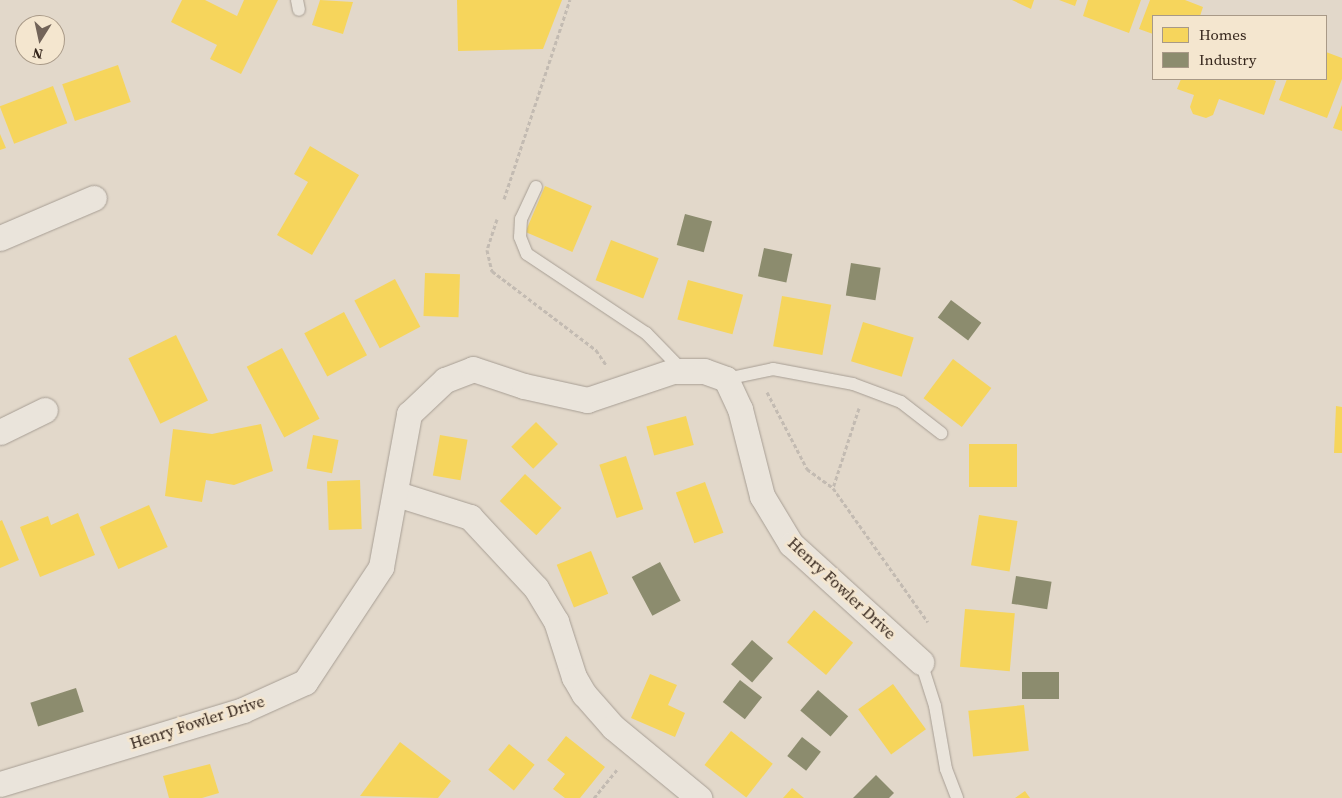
<!DOCTYPE html>
<style>
body{margin:0}
#map{position:relative;width:1342px;height:798px;overflow:hidden;background:#e2d8ca;font-family:"Source Serif 4",serif}
div>[style]{position:absolute}
.homes>*{inset:0;background:#f6d55c;transform-origin:0 0}
.industry>*{inset:0;background:#8c8c6e;transform-origin:0 0}
.path>*{height:3px;margin-top:-1.5px;transform-origin:0;background:repeating-linear-gradient(90deg,#c3bbb2 0 4px,transparent 0 6.5px)}
.roads{filter:drop-shadow(0 0 1px #a79e94) drop-shadow(0 0 1px #a79e94)}
.lane>*{height:12px;margin:-6px;padding:0 6px;transform-origin:6px;border-radius:6px;background:#eae4db}
.street>*{height:25px;margin:-12.5px;padding:0 12.5px;transform-origin:12.5px;border-radius:12.5px;background:#eae4db}
span{translate:-50% -50%;white-space:nowrap;text-align:center;line-height:1.15;-webkit-text-stroke:5px #f4e6cf;paint-order:stroke}
.street-label{font-size:16px;color:#35261c}
.legend{position:absolute;left:1152px;top:15px;width:175px;height:65px;box-sizing:border-box;background:#f4e6cf;border:1px solid #a89987;margin:0;padding:6px 9px;list-style:none;font-size:15px;color:#35261c}
.legend li{display:flex;align-items:center;gap:10px;height:25px}
.legend b{width:25px;border:1px solid #a89987}
.north{position:absolute;left:15px;top:15px;width:50px;height:50px;box-sizing:border-box;background:#f4e6cf;border:1px solid #a89987;border-radius:50%;rotate:190deg;font-size:14px;font-weight:700;line-height:20px;text-align:center;color:#35261c}
.north::after{content:'';display:block;margin:auto;width:18px;height:22px;background:#726459;clip-path:polygon(50% 0,100% 100%,50% 72%,0 100%)}
</style>
<div id="map">
<div class="homes">
<div style="clip-path:polygon(182px 0,205px 0,237px 16px,244px 0,278px 0,241px 74px,210px 59px,217px 45px,171px 22px)"></div>
<div style="clip-path:polygon(320px 0,353px 2px,343px 34px,312px 25px)"></div>
<div style="clip-path:polygon(457px 0,562px 0,543px 49px,458px 51px)"></div>
<div style="clip-path:polygon(1012px 0,1034px 0,1031px 9px)"></div>
<div style="clip-path:polygon(1059px 0,1077px 0,1075px 6px)"></div>
<div style="clip-path:polygon(1088px 0,1141px 0,1129px 33px,1083px 16px)"></div>
<div style="clip-path:polygon(1150px 0,1185px 0,1203px 7px,1200px 16px,1153px 16px,1153px 34px,1139px 29px)"></div>
<div style="clip-path:polygon(1326px 52px,1342px 58px,1342px 79px,1327px 118px,1279px 100px,1287px 79px,1326px 79px)"></div>
<div style="left:118px;top:65px;width:39px;height:59px;rotate:71deg"></div>
<div style="clip-path:polygon(1181px 79px,1270px 79px,1276px 81px,1264px 115px,1219px 99px,1213px 115px,1206px 118px,1193px 114px,1190px 107px,1194px 95px,1177px 89px)"></div>
<div style="left:53px;top:86px;width:40px;height:57px;rotate:69deg"></div>
<div style="clip-path:polygon(1342px 105px,1342px 131px,1333px 128px)"></div>
<div style="clip-path:polygon(0 134px,6px 148px,0 150px)"></div>
<div style="clip-path:polygon(310px 146px,359px 175px,312px 255px,277px 235px,308px 182px,294px 174px)"></div>
<div style="left:545px;top:186px;width:51px;height:50px;rotate:23deg"></div>
<div style="left:611px;top:240px;width:51px;height:43px;rotate:21deg"></div>
<div style="left:425px;top:273px;width:35px;height:43px;rotate:2deg"></div>
<div style="left:395px;top:279px;width:54px;height:46px;rotate:62deg"></div>
<div style="left:688px;top:280px;width:57px;height:41px;rotate:15deg"></div>
<div style="left:782px;top:296px;width:50px;height:51px;rotate:10deg"></div>
<div style="left:344px;top:312px;width:49px;height:45px;rotate:62deg"></div>
<div style="left:863px;top:322px;width:53px;height:41px;rotate:17deg"></div>
<div style="left:176px;top:335px;width:73px;height:53px;rotate:64deg"></div>
<div style="left:282px;top:348px;width:80px;height:40px;rotate:62deg"></div>
<div style="left:953px;top:359px;width:48px;height:49px;rotate:37deg"></div>
<div style="clip-path:polygon(1336px 406px,1342px 407px,1342px 453px,1334px 453px)"></div>
<div style="left:686px;top:416px;width:30px;height:41px;rotate:75deg"></div>
<div style="left:536px;top:422px;width:31px;height:35px;rotate:45deg"></div>
<div style="clip-path:polygon(261px 424px,273px 471px,234px 485px,206px 480px,202px 502px,165px 496px,173px 429px,212px 434px)"></div>
<div style="left:313px;top:435px;width:26px;height:34px;rotate:11deg"></div>
<div style="left:440px;top:435px;width:28px;height:41px;rotate:10deg"></div>
<div style="left:969px;top:444px;width:48px;height:43px"></div>
<div style="left:626px;top:456px;width:56px;height:28px;rotate:72deg"></div>
<div style="left:525px;top:474px;width:50px;height:37px;rotate:43deg"></div>
<div style="left:360px;top:480px;width:49px;height:33px;rotate:88deg"></div>
<div style="left:705px;top:482px;width:54px;height:31px;rotate:70deg"></div>
<div style="left:149px;top:505px;width:46px;height:54px;rotate:66deg"></div>
<div style="clip-path:polygon(78px 513px,95px 555px,40px 577px,20px 527px,48px 516px,51px 525px)"></div>
<div style="left:979px;top:515px;width:39px;height:51px;rotate:9deg"></div>
<div style="clip-path:polygon(2px 520px,19px 560px,0 568px,0 521px)"></div>
<div style="left:591px;top:551px;width:46px;height:37px;rotate:68deg"></div>
<div style="left:965px;top:609px;width:50px;height:58px;rotate:5deg"></div>
<div style="left:814px;top:610px;width:51px;height:42px;rotate:40deg"></div>
<div style="clip-path:polygon(650px 674px,677px 685px,668px 705px,685px 713px,675px 737px,631px 718px)"></div>
<div style="left:893px;top:684px;width:56px;height:43px;rotate:54deg"></div>
<div style="left:1024px;top:705px;width:46px;height:56px;rotate:84deg"></div>
<div style="left:731px;top:731px;width:53px;height:43px;rotate:38deg"></div>
<div style="clip-path:polygon(566px 736px,605px 767px,580px 798px,565px 798px,553px 789px,565px 774px,547px 760px)"></div>
<div style="clip-path:polygon(400px 742px,451px 781px,438px 798px,360px 796px)"></div>
<div style="left:509px;top:744px;width:33px;height:33px;rotate:39deg"></div>
<div style="clip-path:polygon(210px 764px,219px 793px,202px 798px,169px 798px,163px 776px)"></div>
<div style="clip-path:polygon(792px 788px,804px 798px,783px 798px)"></div>
<div style="clip-path:polygon(1025px 791px,1030px 798px,1015px 798px)"></div>
</div>
<div class="industry">
<div style="left:685px;top:214px;width:28px;height:32px;rotate:15deg"></div>
<div style="left:764px;top:248px;width:29px;height:29px;rotate:12deg"></div>
<div style="left:851px;top:263px;width:30px;height:33px;rotate:9deg"></div>
<div style="left:951px;top:300px;width:38px;height:22px;rotate:37deg"></div>
<div style="left:660px;top:562px;width:44px;height:32px;rotate:62deg"></div>
<div style="left:1016px;top:576px;width:36px;height:28px;rotate:9deg"></div>
<div style="left:752px;top:640px;width:28px;height:32px;rotate:41deg"></div>
<div style="left:1022px;top:672px;width:37px;height:27px"></div>
<div style="left:740px;top:680px;width:28px;height:28px;rotate:38deg"></div>
<div style="left:76px;top:688px;width:25px;height:48px;rotate:72deg"></div>
<div style="left:818px;top:690px;width:40px;height:27px;rotate:41deg"></div>
<div style="left:802px;top:737px;width:24px;height:24px;rotate:38deg"></div>
<div style="clip-path:polygon(876px 775px,894px 793px,889px 798px,853px 798px)"></div>
</div>
<div class="path">
<div style="left:504px;top:199px;width:210px;rotate:-71.7deg"></div>
<div style="left:497px;top:219px;width:33px;rotate:108deg"></div>
<div style="left:487px;top:250px;width:22px;rotate:77deg"></div>
<div style="left:492px;top:271px;width:131px;rotate:37.2deg"></div>
<div style="left:596px;top:350px;width:18px;rotate:56deg"></div>
<div style="left:767px;top:392px;width:87px;rotate:62.5deg"></div>
<div style="left:807px;top:469px;width:32px;rotate:36deg"></div>
<div style="left:859px;top:408px;width:84px;rotate:108deg"></div>
<div style="left:833px;top:488px;width:164px;rotate:54.7deg"></div>
<div style="left:594px;top:798px;width:38px;rotate:-51deg"></div>
</div>
<div class="roads">
<div class="lane">
<div style="left:297px;top:0;width:10px;rotate:79deg"></div>
<div style="left:536px;top:187px;width:35px;rotate:115deg"></div>
<div style="left:521px;top:219px;width:18px;rotate:93deg"></div>
<div style="left:520px;top:237px;width:18px;rotate:68deg"></div>
<div style="left:527px;top:254px;width:143px;rotate:33.6deg"></div>
<div style="left:646px;top:333px;width:52px;rotate:45.8deg"></div>
<div style="left:726px;top:379px;width:48px;rotate:-12deg"></div>
<div style="left:773px;top:369px;width:81px;rotate:10.6deg"></div>
<div style="left:853px;top:384px;width:51px;rotate:20.6deg"></div>
<div style="left:901px;top:402px;width:51px;rotate:37.8deg"></div>
<div style="left:921px;top:662px;width:46px;rotate:72.3deg"></div>
<div style="left:935px;top:706px;width:64px;rotate:80.1deg"></div>
<div style="left:946px;top:769px;width:31px;rotate:69deg"></div>
</div>
<div class="street">
<div style="left:0;top:238px;width:102px;rotate:-23.1deg"></div>
<div style="left:0;top:432px;width:50px;rotate:-26.1deg"></div>
<div style="left:397px;top:494px;width:77px;rotate:17.5deg"></div>
<div style="left:470px;top:517px;width:97px;rotate:47.1deg"></div>
<div style="left:536px;top:588px;width:39px;rotate:59deg"></div>
<div style="left:556px;top:621px;width:59px;rotate:72.2deg"></div>
<div style="left:574px;top:677px;width:20px;rotate:60deg"></div>
<div style="left:584px;top:694px;width:44px;rotate:48.7deg"></div>
<div style="left:613px;top:727px;width:112px;rotate:39.5deg"></div>
<div style="left:0;top:784px;width:254px;rotate:-16.9deg"></div>
<div style="left:243px;top:710px;width:68px;rotate:-24.3deg"></div>
<div style="left:305px;top:682px;width:138px;rotate:-56.5deg"></div>
<div style="left:381px;top:567px;width:156px;rotate:-79.6deg"></div>
<div style="left:409px;top:414px;width:50px;rotate:-43.4deg"></div>
<div style="left:445px;top:380px;width:30px;rotate:-21deg"></div>
<div style="left:473px;top:369px;width:54px;rotate:18.4deg"></div>
<div style="left:524px;top:386px;width:65px;rotate:12.5deg"></div>
<div style="left:587px;top:400px;width:91px;rotate:-18.6deg"></div>
<div style="left:673px;top:371px;width:31px"></div>
<div style="left:704px;top:371px;width:23px;rotate:20deg"></div>
<div style="left:726px;top:379px;width:33px;rotate:65deg"></div>
<div style="left:740px;top:409px;width:90px;rotate:75.8deg"></div>
<div style="left:762px;top:496px;width:56px;rotate:58.9deg"></div>
<div style="left:791px;top:544px;width:176px;rotate:42.2deg"></div>
</div>
</div>
<div class="street-label">
<span style="left:842px;top:588px;rotate:43deg">Henry Fowler Drive</span>
<span style="left:197px;top:722px;rotate:-18deg">Henry Fowler Drive</span>
</div>
<ul class="legend">
<li><b style="height:14px;background:#f6d55c"></b>Homes</li>
<li><b style="height:14px;background:#8c8c6e"></b>Industry</li>
</ul>
<div class="north">N</div>
</div>
